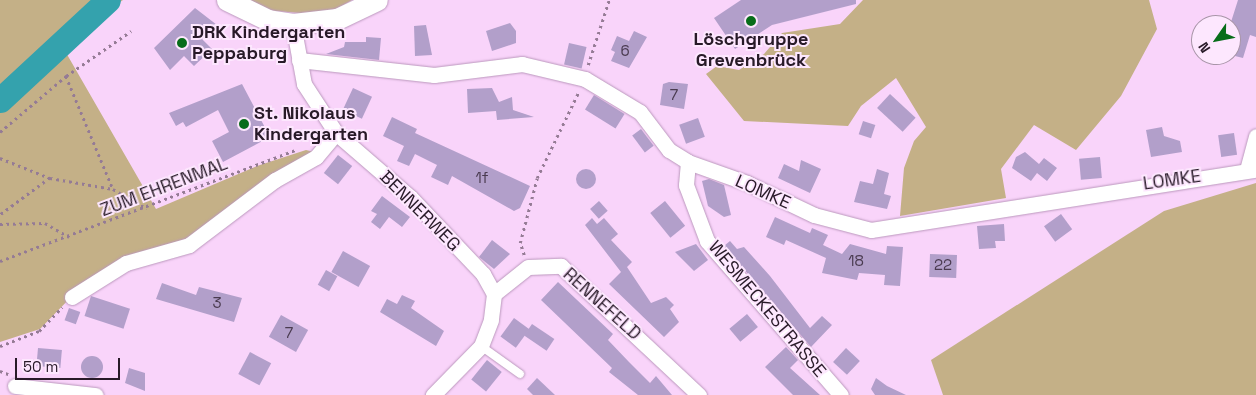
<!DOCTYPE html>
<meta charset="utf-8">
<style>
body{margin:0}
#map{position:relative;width:1256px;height:395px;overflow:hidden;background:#f9d4fa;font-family:"Space Grotesk",sans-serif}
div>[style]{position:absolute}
.green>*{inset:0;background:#c4b087}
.river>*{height:25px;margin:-12.5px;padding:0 12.5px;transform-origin:12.5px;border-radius:12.5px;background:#34a2ad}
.building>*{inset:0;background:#b29fca;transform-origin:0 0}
.round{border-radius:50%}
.path>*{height:2.5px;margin-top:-1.25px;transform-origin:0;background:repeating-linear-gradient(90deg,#957b95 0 2.5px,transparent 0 6.5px)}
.roads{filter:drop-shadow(0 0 1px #bb98bd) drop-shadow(0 0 1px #bb98bd)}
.lane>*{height:8px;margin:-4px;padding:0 4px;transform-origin:4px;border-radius:4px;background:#fff}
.street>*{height:15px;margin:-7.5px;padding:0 7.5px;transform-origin:7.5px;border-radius:7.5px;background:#fff}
.secondary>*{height:21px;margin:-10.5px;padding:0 10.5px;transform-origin:10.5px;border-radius:10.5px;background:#fff}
.dots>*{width:14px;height:14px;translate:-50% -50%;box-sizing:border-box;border:2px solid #fde7fe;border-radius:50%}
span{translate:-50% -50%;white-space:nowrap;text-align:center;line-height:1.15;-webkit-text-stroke:4px #fde7fe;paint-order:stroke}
.number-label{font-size:15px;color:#4a3b50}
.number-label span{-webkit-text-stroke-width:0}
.poi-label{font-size:18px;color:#281a28;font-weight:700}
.left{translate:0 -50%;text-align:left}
.street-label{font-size:18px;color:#281a28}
.north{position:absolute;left:1191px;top:15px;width:50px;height:50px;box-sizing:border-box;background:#fde7fe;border:1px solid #a895a8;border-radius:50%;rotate:237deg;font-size:14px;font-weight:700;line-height:20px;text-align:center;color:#281a28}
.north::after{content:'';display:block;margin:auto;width:18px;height:22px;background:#086d1a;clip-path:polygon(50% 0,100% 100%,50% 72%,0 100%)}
.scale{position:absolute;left:15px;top:358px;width:105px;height:22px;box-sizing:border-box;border:2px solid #281a28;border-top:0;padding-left:6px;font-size:15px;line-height:18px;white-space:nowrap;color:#281a28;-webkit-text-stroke:4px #fde7fe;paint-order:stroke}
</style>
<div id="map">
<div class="green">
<div style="clip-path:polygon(0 0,123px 0,61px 44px,156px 209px,257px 166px,306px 150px,314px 152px,187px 241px,75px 293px,40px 329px,0 342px)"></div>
<div style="clip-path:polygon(243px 0,352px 0,333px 11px,312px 14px,264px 10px)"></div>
<div style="clip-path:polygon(863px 0,1149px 0,1157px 29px,1121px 96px,1076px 150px,1034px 125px,1001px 169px,1006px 198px,900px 216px,904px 168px,914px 141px,926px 127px,896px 78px,861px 106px,848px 126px,744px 121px,706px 74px,717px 66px,739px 70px,764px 54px,782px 33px,840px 24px)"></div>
<div style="clip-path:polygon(1256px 183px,1256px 395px,943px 395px,931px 360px,1164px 211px)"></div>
</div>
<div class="river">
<div style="left:0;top:100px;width:147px;rotate:-42.8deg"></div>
</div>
<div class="building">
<div style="clip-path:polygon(741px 0,856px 0,856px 4px,772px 25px,735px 49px,714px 18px)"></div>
<div style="clip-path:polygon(1238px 0,1256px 0,1256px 37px,1250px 35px,1243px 58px,1231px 55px,1231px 22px)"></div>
<div style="clip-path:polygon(195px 8px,217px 25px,202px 39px,212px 49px,194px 66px,184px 56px,170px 70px,154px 48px)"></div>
<div style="clip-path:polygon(510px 23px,516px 31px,516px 43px,492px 51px,486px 31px)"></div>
<div style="clip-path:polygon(426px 25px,432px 55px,415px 56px,414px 26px)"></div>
<div style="clip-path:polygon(634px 31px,647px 37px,629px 68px,611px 61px,615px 52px,611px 50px,617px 36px,629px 41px)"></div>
<div style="clip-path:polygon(366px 37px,381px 38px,379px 60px,326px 54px,344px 47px,345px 42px,366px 42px)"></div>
<div style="left:569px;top:43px;width:18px;height:22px;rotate:13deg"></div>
<div style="clip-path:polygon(669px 82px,688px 84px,684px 109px,660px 105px,663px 84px)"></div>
<div style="clip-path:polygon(242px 84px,270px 137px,223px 162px,212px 141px,229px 132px,218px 110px,186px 127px,183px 122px,176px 126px,169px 113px)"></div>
<div style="left:353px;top:88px;width:21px;height:24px;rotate:25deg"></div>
<div style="clip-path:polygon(492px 88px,499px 102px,512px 97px,513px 110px,534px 117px,497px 120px,496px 111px,468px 113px,467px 89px)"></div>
<div style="left:890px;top:94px;width:35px;height:19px;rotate:43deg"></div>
<div style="left:594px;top:95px;width:36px;height:17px;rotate:32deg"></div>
<div style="clip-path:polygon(392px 117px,417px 129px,415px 133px,530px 186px,520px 208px,514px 211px,452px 176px,448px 185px,431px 177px,437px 165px,415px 154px,409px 166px,397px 161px,404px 146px,383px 136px)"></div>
<div style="left:698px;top:118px;width:20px;height:20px;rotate:70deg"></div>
<div style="left:863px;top:121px;width:13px;height:14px;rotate:18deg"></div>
<div style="clip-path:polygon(1162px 127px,1164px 136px,1180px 141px,1182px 152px,1151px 157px,1146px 130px)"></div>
<div style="left:641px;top:129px;width:21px;height:11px;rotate:53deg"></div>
<div style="left:1234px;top:133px;width:22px;height:16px;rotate:82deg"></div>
<div style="clip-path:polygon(1025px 152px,1039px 164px,1044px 158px,1057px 168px,1047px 181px,1037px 173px,1031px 181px,1012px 168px,1016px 157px)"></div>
<div style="left:338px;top:155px;width:18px;height:23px;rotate:38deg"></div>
<div style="left:1100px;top:157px;width:21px;height:21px;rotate:85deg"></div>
<div style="clip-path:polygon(801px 160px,821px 169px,810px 193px,778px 178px,784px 164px,799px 171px)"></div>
<div style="clip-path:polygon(877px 169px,889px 173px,884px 194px,891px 196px,887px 209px,854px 202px,860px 181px,873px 184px)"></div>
<div class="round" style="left:576px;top:169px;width:20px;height:20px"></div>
<div style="clip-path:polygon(709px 179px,724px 185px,731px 215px,724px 217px,708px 206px,702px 181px)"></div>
<div style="clip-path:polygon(382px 196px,410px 217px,402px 227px,389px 217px,380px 229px,371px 222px,377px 214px,371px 211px)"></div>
<div style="left:599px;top:201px;width:13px;height:12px;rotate:48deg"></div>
<div style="left:665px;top:201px;width:32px;height:19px;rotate:51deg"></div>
<div style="left:1061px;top:214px;width:19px;height:21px;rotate:54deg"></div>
<div style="clip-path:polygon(775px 217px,810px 233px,812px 228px,828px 235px,823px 245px,842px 254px,850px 244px,886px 254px,887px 246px,903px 247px,900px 286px,884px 285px,885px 275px,859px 273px,857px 280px,822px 273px,826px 258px,786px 240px,784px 245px,766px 237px)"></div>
<div style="clip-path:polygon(592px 218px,597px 224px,604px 218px,618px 234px,611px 240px,632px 262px,627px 267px,651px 303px,666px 297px,674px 305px,670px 309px,679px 322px,664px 337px,609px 284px,621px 272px,585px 225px)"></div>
<div style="clip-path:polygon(1004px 224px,1005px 241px,995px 241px,996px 248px,979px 249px,977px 226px)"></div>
<div style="clip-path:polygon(492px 240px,510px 254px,494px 269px,479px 257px)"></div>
<div style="clip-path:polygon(730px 241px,737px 249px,744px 247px,770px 276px,810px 328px,822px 316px,832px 325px,811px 347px,724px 246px)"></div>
<div style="clip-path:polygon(696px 244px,708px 260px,694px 271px,675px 252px)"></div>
<div style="left:343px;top:251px;width:31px;height:24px;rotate:29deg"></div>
<div style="left:930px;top:254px;width:27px;height:23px;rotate:2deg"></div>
<div style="left:326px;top:270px;width:13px;height:17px;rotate:29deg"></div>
<div style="clip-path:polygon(558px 282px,613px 334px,608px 340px,629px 362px,650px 383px,656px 376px,672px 395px,638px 395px,609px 372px,612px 368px,541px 300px)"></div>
<div style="clip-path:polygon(162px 283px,196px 295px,199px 287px,242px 298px,234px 322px,156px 299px)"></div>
<div style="clip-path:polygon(402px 295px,415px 301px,411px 308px,444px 331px,436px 346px,380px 312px,387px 299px,397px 304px)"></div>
<div style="left:91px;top:296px;width:41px;height:21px;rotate:18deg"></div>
<div style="left:69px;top:308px;width:12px;height:13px;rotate:20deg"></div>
<div style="left:747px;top:314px;width:17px;height:23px;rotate:50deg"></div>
<div style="left:281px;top:315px;width:31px;height:25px;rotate:29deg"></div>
<div style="left:514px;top:318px;width:19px;height:23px;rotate:36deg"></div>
<div style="left:532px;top:324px;width:27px;height:14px;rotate:34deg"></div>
<div style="clip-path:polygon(786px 347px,798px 360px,790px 368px,820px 395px,793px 395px,765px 367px)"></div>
<div style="left:38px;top:348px;width:24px;height:18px;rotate:5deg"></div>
<div style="left:846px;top:348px;width:19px;height:19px;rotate:43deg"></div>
<div style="left:250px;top:352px;width:24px;height:25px;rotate:28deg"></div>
<div class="round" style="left:81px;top:356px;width:22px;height:22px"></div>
<div style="left:487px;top:360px;width:19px;height:25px;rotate:39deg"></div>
<div style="clip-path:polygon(129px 368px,145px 373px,145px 391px,125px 383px)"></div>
<div style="clip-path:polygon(537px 378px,555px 395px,533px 395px,527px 389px)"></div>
<div style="clip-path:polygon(876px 378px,887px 386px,906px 395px,875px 395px,871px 389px)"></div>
</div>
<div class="path">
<div style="left:588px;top:65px;width:68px;rotate:-72.1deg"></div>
<div style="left:66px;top:76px;width:79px;rotate:-34.7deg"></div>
<div style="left:0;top:132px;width:87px;rotate:-40.3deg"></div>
<div style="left:66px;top:76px;width:122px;rotate:67.4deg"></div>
<div style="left:0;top:158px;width:54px;rotate:21.8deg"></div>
<div style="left:50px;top:178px;width:62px;rotate:143.5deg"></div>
<div style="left:50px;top:178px;width:64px;rotate:9.9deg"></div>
<div style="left:113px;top:189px;width:39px;rotate:30deg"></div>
<div style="left:0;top:224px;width:45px;rotate:-1.3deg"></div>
<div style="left:45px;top:223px;width:28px;rotate:30deg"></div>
<div style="left:524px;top:255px;width:13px;rotate:-108deg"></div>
<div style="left:520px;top:243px;width:67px;rotate:-75.3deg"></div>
<div style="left:537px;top:178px;width:97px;rotate:-64.2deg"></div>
<div style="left:0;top:261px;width:318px;rotate:-20.6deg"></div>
<div style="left:0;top:346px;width:42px;rotate:-21deg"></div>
<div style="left:39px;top:331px;width:33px;rotate:-46deg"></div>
<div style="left:0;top:371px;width:9px;rotate:21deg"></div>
</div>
<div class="roads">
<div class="lane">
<div style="left:481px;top:346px;width:48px;rotate:35.7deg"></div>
</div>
<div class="street">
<div style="left:293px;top:24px;width:61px;rotate:79.6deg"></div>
<div style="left:304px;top:84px;width:59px;rotate:56.9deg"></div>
<div style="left:336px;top:133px;width:98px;rotate:40.9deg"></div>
<div style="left:410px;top:197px;width:106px;rotate:46.5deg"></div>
<div style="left:483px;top:274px;width:23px;rotate:61deg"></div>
<div style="left:494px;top:294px;width:26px;rotate:97deg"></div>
<div style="left:491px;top:320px;width:28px;rotate:111deg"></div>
<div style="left:481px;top:346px;width:69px;rotate:134.4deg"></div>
<div style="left:299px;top:60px;width:136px;rotate:6.3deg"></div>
<div style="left:434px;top:75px;width:89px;rotate:-7.1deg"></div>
<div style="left:522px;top:64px;width:65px;rotate:13.4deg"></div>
<div style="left:585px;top:79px;width:64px;rotate:31deg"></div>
<div style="left:640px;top:112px;width:48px;rotate:52.7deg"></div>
<div style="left:669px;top:150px;width:22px;rotate:32deg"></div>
<div style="left:688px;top:162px;width:63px;rotate:19.6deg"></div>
<div style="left:747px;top:183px;width:74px;rotate:25.5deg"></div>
<div style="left:814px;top:215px;width:59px;rotate:14.7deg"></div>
<div style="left:871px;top:230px;width:390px;rotate:-8.9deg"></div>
<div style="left:688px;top:162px;width:23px;rotate:95deg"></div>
<div style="left:686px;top:185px;width:60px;rotate:69.4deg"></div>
<div style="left:707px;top:241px;width:204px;rotate:49deg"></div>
<div style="left:1247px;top:170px;width:35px;rotate:-75deg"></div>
<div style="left:494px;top:294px;width:43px;rotate:-38.5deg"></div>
<div style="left:528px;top:267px;width:33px;rotate:-2deg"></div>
<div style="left:561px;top:266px;width:189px;rotate:43.1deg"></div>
<div style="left:72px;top:297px;width:64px;rotate:-32.2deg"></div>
<div style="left:126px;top:263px;width:66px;rotate:-15.9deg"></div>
<div style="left:189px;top:245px;width:108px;rotate:-37.1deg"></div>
<div style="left:275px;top:180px;width:47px;rotate:-29.3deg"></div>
<div style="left:316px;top:157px;width:31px;rotate:-50deg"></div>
<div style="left:15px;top:386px;width:81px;rotate:6.4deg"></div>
</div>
<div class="secondary">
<div style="left:227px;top:0;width:46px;rotate:26deg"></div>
<div style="left:268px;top:20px;width:25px;rotate:9deg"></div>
<div style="left:293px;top:24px;width:44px;rotate:-6.5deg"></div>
<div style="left:337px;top:19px;width:44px;rotate:-25.4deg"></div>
</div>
</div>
<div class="dots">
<div style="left:751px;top:21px;background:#086d1a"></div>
<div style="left:182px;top:43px;background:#086d1a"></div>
<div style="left:244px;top:124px;background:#086d1a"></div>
</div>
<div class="number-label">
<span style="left:625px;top:51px">6</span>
<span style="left:674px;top:95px">7</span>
<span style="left:482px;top:178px">1f</span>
<span style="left:856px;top:261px">18</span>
<span style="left:943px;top:265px">22</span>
<span style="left:217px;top:303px">3</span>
<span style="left:289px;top:333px">7</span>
</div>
<div class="poi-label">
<span class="left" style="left:192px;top:43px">DRK Kindergarten<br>Peppaburg</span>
<span style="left:751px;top:50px">Löschgruppe<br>Grevenbrück</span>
<span class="left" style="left:254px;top:124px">St. Nikolaus<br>Kindergarten</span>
</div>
<div class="street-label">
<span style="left:1172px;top:180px;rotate:-8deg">LOMKE</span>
<span style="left:164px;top:187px;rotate:-21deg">ZUM EHRENMAL</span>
<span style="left:763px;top:192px;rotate:24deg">LOMKE</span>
<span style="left:420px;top:211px;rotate:45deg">BENNERWEG</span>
<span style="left:602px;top:304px;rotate:42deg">RENNEFELD</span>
<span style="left:767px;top:309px;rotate:50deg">WESMECKESTRASSE</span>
</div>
<div class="north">N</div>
<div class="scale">50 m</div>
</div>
